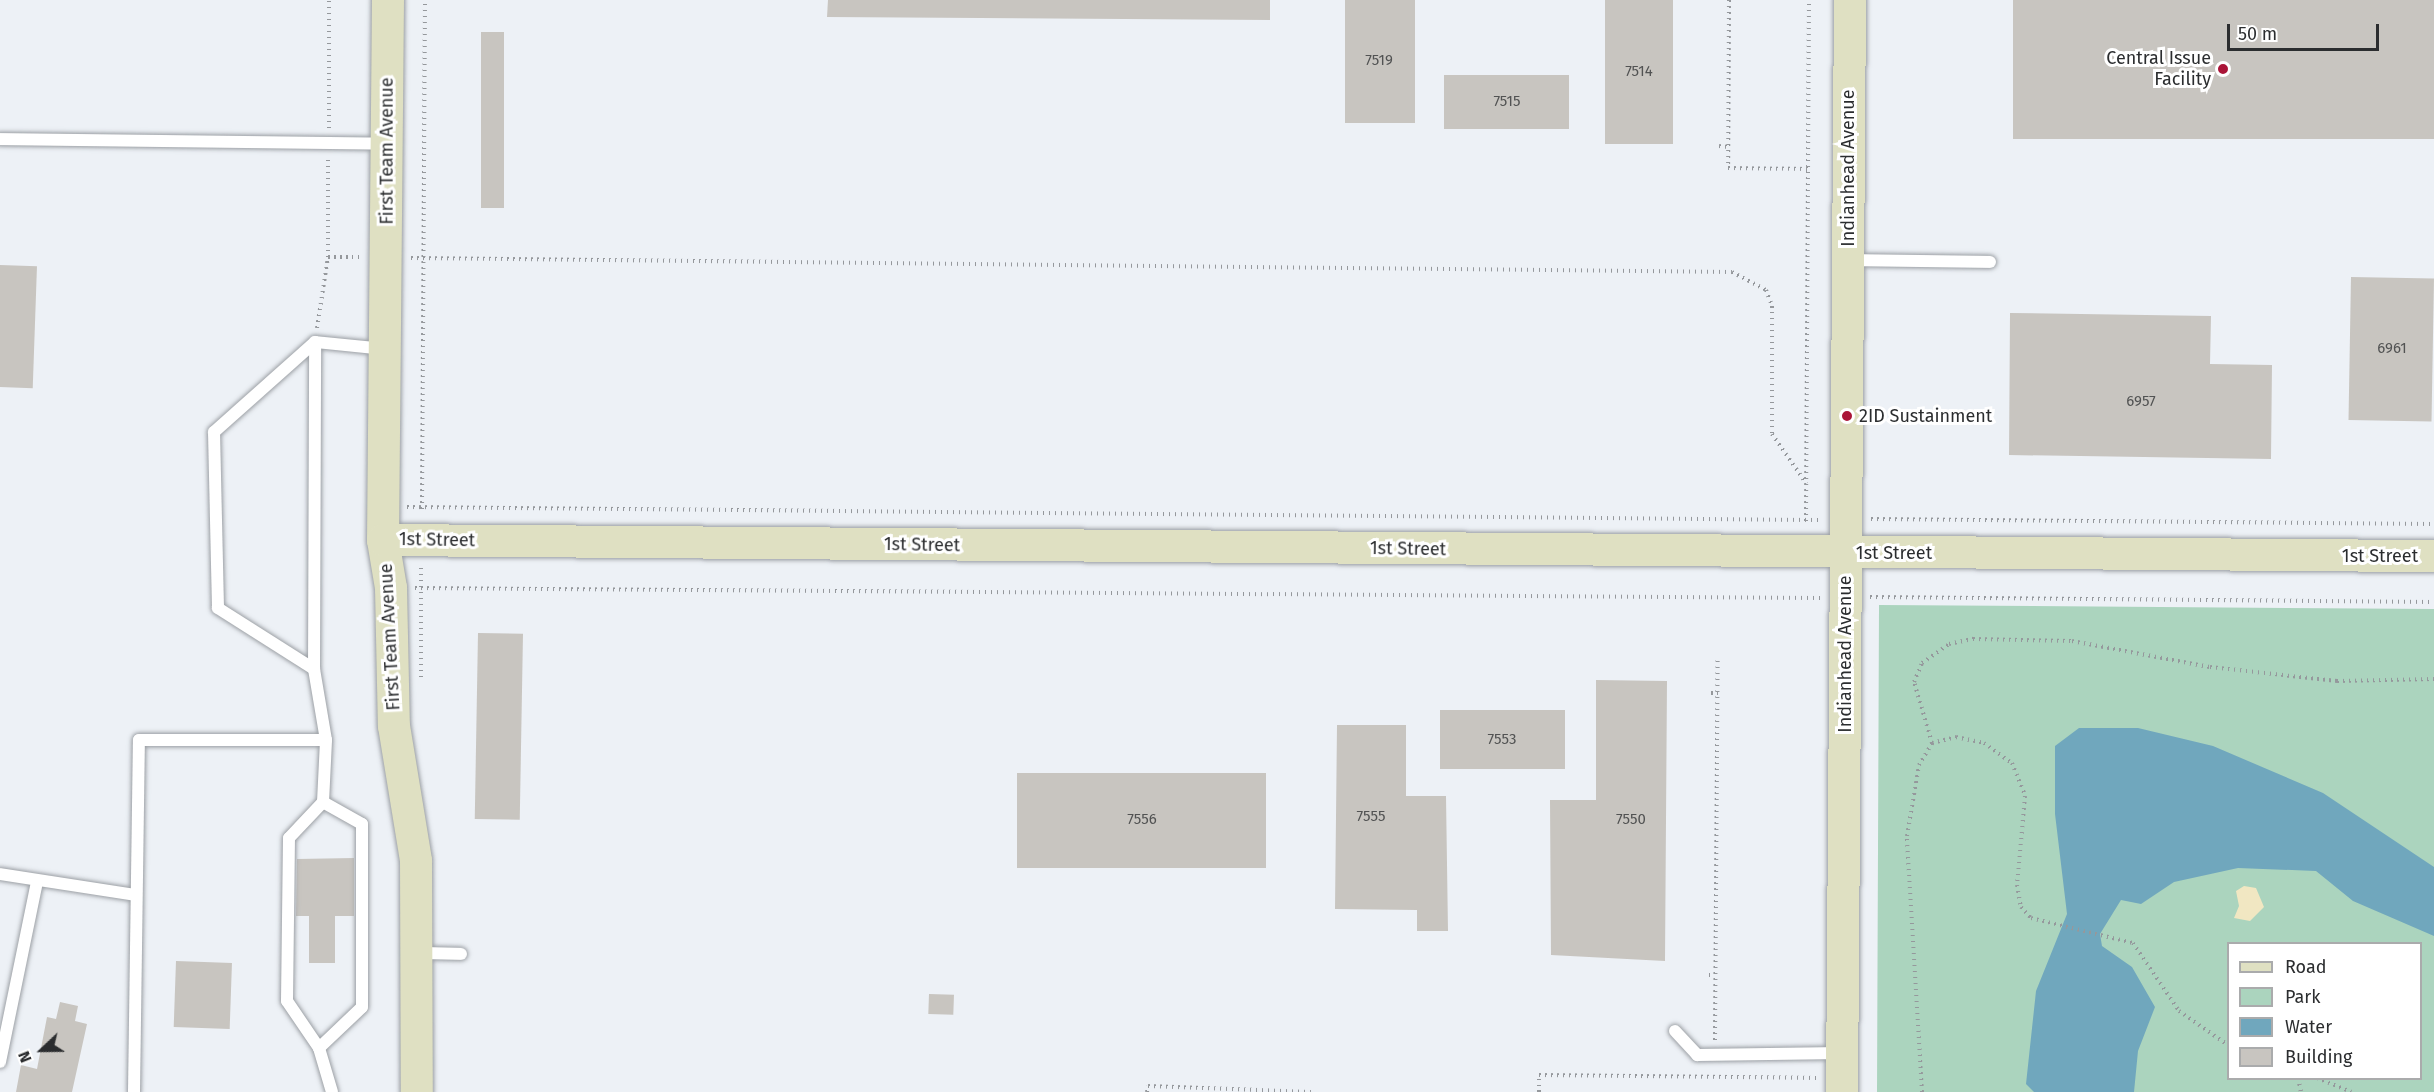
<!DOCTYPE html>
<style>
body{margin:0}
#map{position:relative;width:2434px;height:1092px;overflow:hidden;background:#edf1f6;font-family:"Fira Sans",sans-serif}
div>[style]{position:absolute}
.green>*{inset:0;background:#abd4be}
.sand>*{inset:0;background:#f1e7c2}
.water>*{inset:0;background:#70a7bd}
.building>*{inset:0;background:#c8c5c0;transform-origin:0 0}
.path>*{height:4px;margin-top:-2px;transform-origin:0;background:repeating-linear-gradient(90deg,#95989c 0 1.5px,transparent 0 6px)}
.roads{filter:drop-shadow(0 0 2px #9ca0a5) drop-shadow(0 0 2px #9ca0a5)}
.lane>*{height:12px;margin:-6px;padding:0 6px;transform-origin:6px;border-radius:6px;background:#fff}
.secondary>*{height:32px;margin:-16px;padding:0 16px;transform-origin:16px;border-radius:16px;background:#dfe0c2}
.dots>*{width:16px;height:16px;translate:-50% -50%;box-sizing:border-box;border:3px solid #fff;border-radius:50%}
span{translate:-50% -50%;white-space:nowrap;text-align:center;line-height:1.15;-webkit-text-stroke:6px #fff;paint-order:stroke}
.number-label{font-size:15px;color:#525353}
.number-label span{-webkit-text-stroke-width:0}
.poi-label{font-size:18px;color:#2b2d2f}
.right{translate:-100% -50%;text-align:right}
.left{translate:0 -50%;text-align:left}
.street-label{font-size:18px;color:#2b2d2f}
.legend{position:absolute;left:2227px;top:942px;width:195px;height:138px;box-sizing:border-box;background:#fff;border:2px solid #aaabac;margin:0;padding:8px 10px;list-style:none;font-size:18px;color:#2b2d2f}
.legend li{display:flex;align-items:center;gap:12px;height:30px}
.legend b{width:30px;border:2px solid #aaabac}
.north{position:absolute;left:12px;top:1020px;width:60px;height:60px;-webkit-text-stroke:4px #fff;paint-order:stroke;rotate:248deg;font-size:16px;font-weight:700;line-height:24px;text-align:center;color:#2b2d2f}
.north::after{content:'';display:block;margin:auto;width:21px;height:27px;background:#2b2d2f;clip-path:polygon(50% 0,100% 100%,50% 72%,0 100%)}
.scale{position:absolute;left:2227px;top:24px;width:152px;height:27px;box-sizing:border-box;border:3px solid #2b2d2f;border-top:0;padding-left:8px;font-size:18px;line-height:21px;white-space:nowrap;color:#2b2d2f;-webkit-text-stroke:4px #fff;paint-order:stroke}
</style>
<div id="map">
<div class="green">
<div style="clip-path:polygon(evenodd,1879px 605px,2434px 609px,2434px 1092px,1877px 1092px,1879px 605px,2228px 944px,2420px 944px,2420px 1078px,2228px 1078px,2228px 944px)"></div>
</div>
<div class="sand">
<div style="clip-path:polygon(2244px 886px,2256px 888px,2264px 907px,2250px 921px,2234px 918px,2239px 906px,2236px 891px)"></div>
</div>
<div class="water">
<div style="clip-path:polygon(2079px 728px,2138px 728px,2213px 746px,2323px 793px,2434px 867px,2434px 936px,2353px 901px,2316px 871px,2238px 868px,2174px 882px,2141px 904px,2121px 900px,2100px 934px,2102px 946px,2132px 967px,2155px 1007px,2138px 1051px,2134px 1092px,2034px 1092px,2026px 1084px,2036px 991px,2067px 914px,2055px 814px,2055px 746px)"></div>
</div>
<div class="building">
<div style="clip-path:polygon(828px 0,1270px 0,1270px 20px,827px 17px)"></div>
<div style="left:1345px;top:0;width:70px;height:123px"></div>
<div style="left:1605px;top:0;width:68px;height:144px"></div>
<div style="left:2013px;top:0;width:421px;height:139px"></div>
<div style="left:481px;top:32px;width:23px;height:176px"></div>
<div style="left:1444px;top:75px;width:125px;height:54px"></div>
<div style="left:0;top:265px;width:37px;height:122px;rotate:2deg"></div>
<div style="left:2351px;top:277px;width:83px;height:143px;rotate:1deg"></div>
<div style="clip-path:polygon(2010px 313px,2211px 316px,2210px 364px,2272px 365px,2271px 459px,2009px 455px)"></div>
<div style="left:478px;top:633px;width:45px;height:186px;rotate:1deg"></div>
<div style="clip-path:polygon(1596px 680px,1667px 681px,1665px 961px,1551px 955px,1550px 800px,1596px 800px)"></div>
<div style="left:1440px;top:710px;width:125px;height:59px"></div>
<div style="clip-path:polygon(1337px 725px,1406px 725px,1406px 796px,1446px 796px,1448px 931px,1417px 931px,1417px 910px,1335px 909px)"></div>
<div style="left:1017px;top:773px;width:249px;height:95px"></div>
<div style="clip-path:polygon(354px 858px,354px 916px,335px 916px,335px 963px,309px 963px,309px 916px,296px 916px,297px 859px)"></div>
<div style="left:176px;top:961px;width:56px;height:66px;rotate:2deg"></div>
<div style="left:929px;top:994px;width:25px;height:20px;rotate:2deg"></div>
<div style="clip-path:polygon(60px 1002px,78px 1006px,75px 1021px,87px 1024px,72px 1092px,16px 1092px,21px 1065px,37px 1069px,47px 1017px,56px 1019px)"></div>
</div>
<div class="path">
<div style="left:1729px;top:0;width:168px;rotate:90.3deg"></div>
<div style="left:1728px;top:168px;width:80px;rotate:0.7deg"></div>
<div style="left:329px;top:128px;width:128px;rotate:-90deg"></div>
<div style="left:1719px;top:146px;width:9px;rotate:6deg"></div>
<div style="left:328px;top:257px;width:34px"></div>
<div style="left:411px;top:258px;width:1321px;rotate:0.61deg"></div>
<div style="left:1732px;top:272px;width:38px;rotate:28deg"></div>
<div style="left:1766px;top:290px;width:17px;rotate:69deg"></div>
<div style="left:1772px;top:306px;width:128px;rotate:90deg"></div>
<div style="left:1772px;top:434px;width:60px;rotate:55.2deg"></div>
<div style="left:317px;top:328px;width:72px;rotate:-81.2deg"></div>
<div style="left:328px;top:257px;width:100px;rotate:-90deg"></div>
<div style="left:407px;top:507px;width:1414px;rotate:0.53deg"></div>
<div style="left:422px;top:509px;width:509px;rotate:-89.66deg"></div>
<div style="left:1871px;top:519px;width:563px;rotate:0.51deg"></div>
<div style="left:1806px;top:521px;width:521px;rotate:-89.67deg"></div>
<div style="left:415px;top:588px;width:1406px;rotate:0.41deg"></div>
<div style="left:1870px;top:597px;width:564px;rotate:0.51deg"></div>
<div style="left:421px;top:677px;width:112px;rotate:-90deg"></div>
<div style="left:1711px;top:693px;width:7px"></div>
<div style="left:1932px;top:743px;width:64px;rotate:-106.4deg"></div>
<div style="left:1914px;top:682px;width:21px;rotate:-67deg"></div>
<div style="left:1922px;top:663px;width:33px;rotate:-35deg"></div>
<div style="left:1949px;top:644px;width:25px;rotate:-12deg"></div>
<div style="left:1973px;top:639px;width:99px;rotate:1.2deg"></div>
<div style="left:2072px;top:641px;width:140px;rotate:10.7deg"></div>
<div style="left:2210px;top:667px;width:128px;rotate:6.3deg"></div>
<div style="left:2337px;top:681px;width:97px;rotate:-1.2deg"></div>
<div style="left:1709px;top:975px;width:6px"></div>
<div style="left:1715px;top:1040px;width:382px;rotate:-89.6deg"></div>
<div style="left:2298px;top:1078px;width:14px;rotate:78deg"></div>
<div style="left:2317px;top:1078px;width:37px;rotate:22deg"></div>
<div style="left:1147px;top:1092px;width:6px;rotate:-81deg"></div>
<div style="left:1148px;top:1086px;width:163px;rotate:2.1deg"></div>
<div style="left:1539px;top:1092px;width:17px;rotate:-90deg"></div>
<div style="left:1539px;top:1075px;width:278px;rotate:0.6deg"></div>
<div style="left:1922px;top:1092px;width:256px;rotate:-93.4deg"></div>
<div style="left:1907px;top:836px;width:72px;rotate:-80.4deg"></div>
<div style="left:1919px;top:765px;width:26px;rotate:-59deg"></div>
<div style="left:1932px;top:743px;width:25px;rotate:-14deg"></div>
<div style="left:1956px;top:737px;width:29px;rotate:12deg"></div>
<div style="left:1984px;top:743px;width:34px;rotate:36deg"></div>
<div style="left:2012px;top:763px;width:35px;rotate:68deg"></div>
<div style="left:2025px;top:796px;width:89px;rotate:95.1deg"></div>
<div style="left:2017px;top:885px;width:22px;rotate:80deg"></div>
<div style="left:2021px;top:907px;width:15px;rotate:48deg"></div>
<div style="left:2031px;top:918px;width:105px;rotate:13.8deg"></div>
<div style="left:2133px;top:943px;width:82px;rotate:55.9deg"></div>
<div style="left:2179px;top:1011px;width:60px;rotate:34.8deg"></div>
</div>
<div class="roads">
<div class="lane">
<div style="left:0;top:139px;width:386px;rotate:0.7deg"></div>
<div style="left:1850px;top:260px;width:140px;rotate:0.8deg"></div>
<div style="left:314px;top:669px;width:114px;rotate:-147.6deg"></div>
<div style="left:218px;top:608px;width:176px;rotate:-91.3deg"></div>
<div style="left:214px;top:432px;width:135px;rotate:-41.7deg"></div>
<div style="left:0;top:874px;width:137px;rotate:8.8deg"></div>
<div style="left:418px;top:953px;width:43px;rotate:1.3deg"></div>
<div style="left:1675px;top:1031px;width:33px;rotate:47deg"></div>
<div style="left:1697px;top:1055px;width:144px;rotate:-0.8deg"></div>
<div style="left:319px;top:1048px;width:59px;rotate:-43.6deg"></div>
<div style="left:362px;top:1007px;width:183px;rotate:-90deg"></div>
<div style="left:362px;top:824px;width:45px;rotate:-150.6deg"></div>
<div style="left:0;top:1062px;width:184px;rotate:-78.4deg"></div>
<div style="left:134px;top:1092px;width:352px;rotate:-89.2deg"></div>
<div style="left:139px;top:740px;width:187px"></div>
<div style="left:332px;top:1092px;width:46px;rotate:-106.5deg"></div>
<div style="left:319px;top:1048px;width:57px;rotate:-124.2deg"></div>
<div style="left:287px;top:1001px;width:163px;rotate:-89.3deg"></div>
<div style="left:289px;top:838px;width:50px;rotate:-46.6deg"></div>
<div style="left:323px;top:802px;width:62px;rotate:-87.2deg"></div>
<div style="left:326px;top:740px;width:72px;rotate:-99.6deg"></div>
<div style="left:314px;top:669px;width:327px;rotate:-89.8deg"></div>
<div style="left:315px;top:342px;width:69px;rotate:5.8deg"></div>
</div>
<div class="secondary">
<div style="left:388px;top:0;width:540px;rotate:90.53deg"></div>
<div style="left:383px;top:540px;width:49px;rotate:80.5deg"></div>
<div style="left:391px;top:588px;width:138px;rotate:88.8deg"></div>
<div style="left:394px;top:726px;width:137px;rotate:80.7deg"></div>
<div style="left:416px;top:861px;width:231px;rotate:89.8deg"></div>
<div style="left:383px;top:540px;width:2051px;rotate:0.45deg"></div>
<div style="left:1842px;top:1092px;width:1092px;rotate:-89.58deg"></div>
</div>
</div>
<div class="dots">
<div style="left:2223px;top:69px;background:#aa1437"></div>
<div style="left:1847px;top:416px;background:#aa1437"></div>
</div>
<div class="number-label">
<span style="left:1379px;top:61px">7519</span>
<span style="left:1639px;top:72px">7514</span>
<span style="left:1507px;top:102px">7515</span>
<span style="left:2392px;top:349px">6961</span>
<span style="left:2141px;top:402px">6957</span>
<span style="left:1502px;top:740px">7553</span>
<span style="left:1371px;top:817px">7555</span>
<span style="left:1142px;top:820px">7556</span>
<span style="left:1631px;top:820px">7550</span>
</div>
<div class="poi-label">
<span class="right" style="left:2211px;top:69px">Central Issue<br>Facility</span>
<span class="left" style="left:1859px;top:416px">2ID Sustainment</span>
</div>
<div class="street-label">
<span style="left:387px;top:151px;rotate:-90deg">First Team Avenue</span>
<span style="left:1848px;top:168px;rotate:-90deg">Indianhead Avenue</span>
<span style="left:437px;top:540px;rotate:1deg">1st Street</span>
<span style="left:922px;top:545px;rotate:1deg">1st Street</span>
<span style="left:1408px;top:549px;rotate:1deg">1st Street</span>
<span style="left:1894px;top:553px">1st Street</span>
<span style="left:2380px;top:556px">1st Street</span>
<span style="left:390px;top:637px;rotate:-93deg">First Team Avenue</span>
<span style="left:1845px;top:654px;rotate:-90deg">Indianhead Avenue</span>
</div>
<ul class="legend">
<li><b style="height:8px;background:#dfe0c2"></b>Road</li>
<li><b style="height:16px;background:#abd4be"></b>Park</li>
<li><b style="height:16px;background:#70a7bd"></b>Water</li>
<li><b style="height:16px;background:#c8c5c0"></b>Building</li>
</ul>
<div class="north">N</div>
<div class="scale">50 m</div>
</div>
